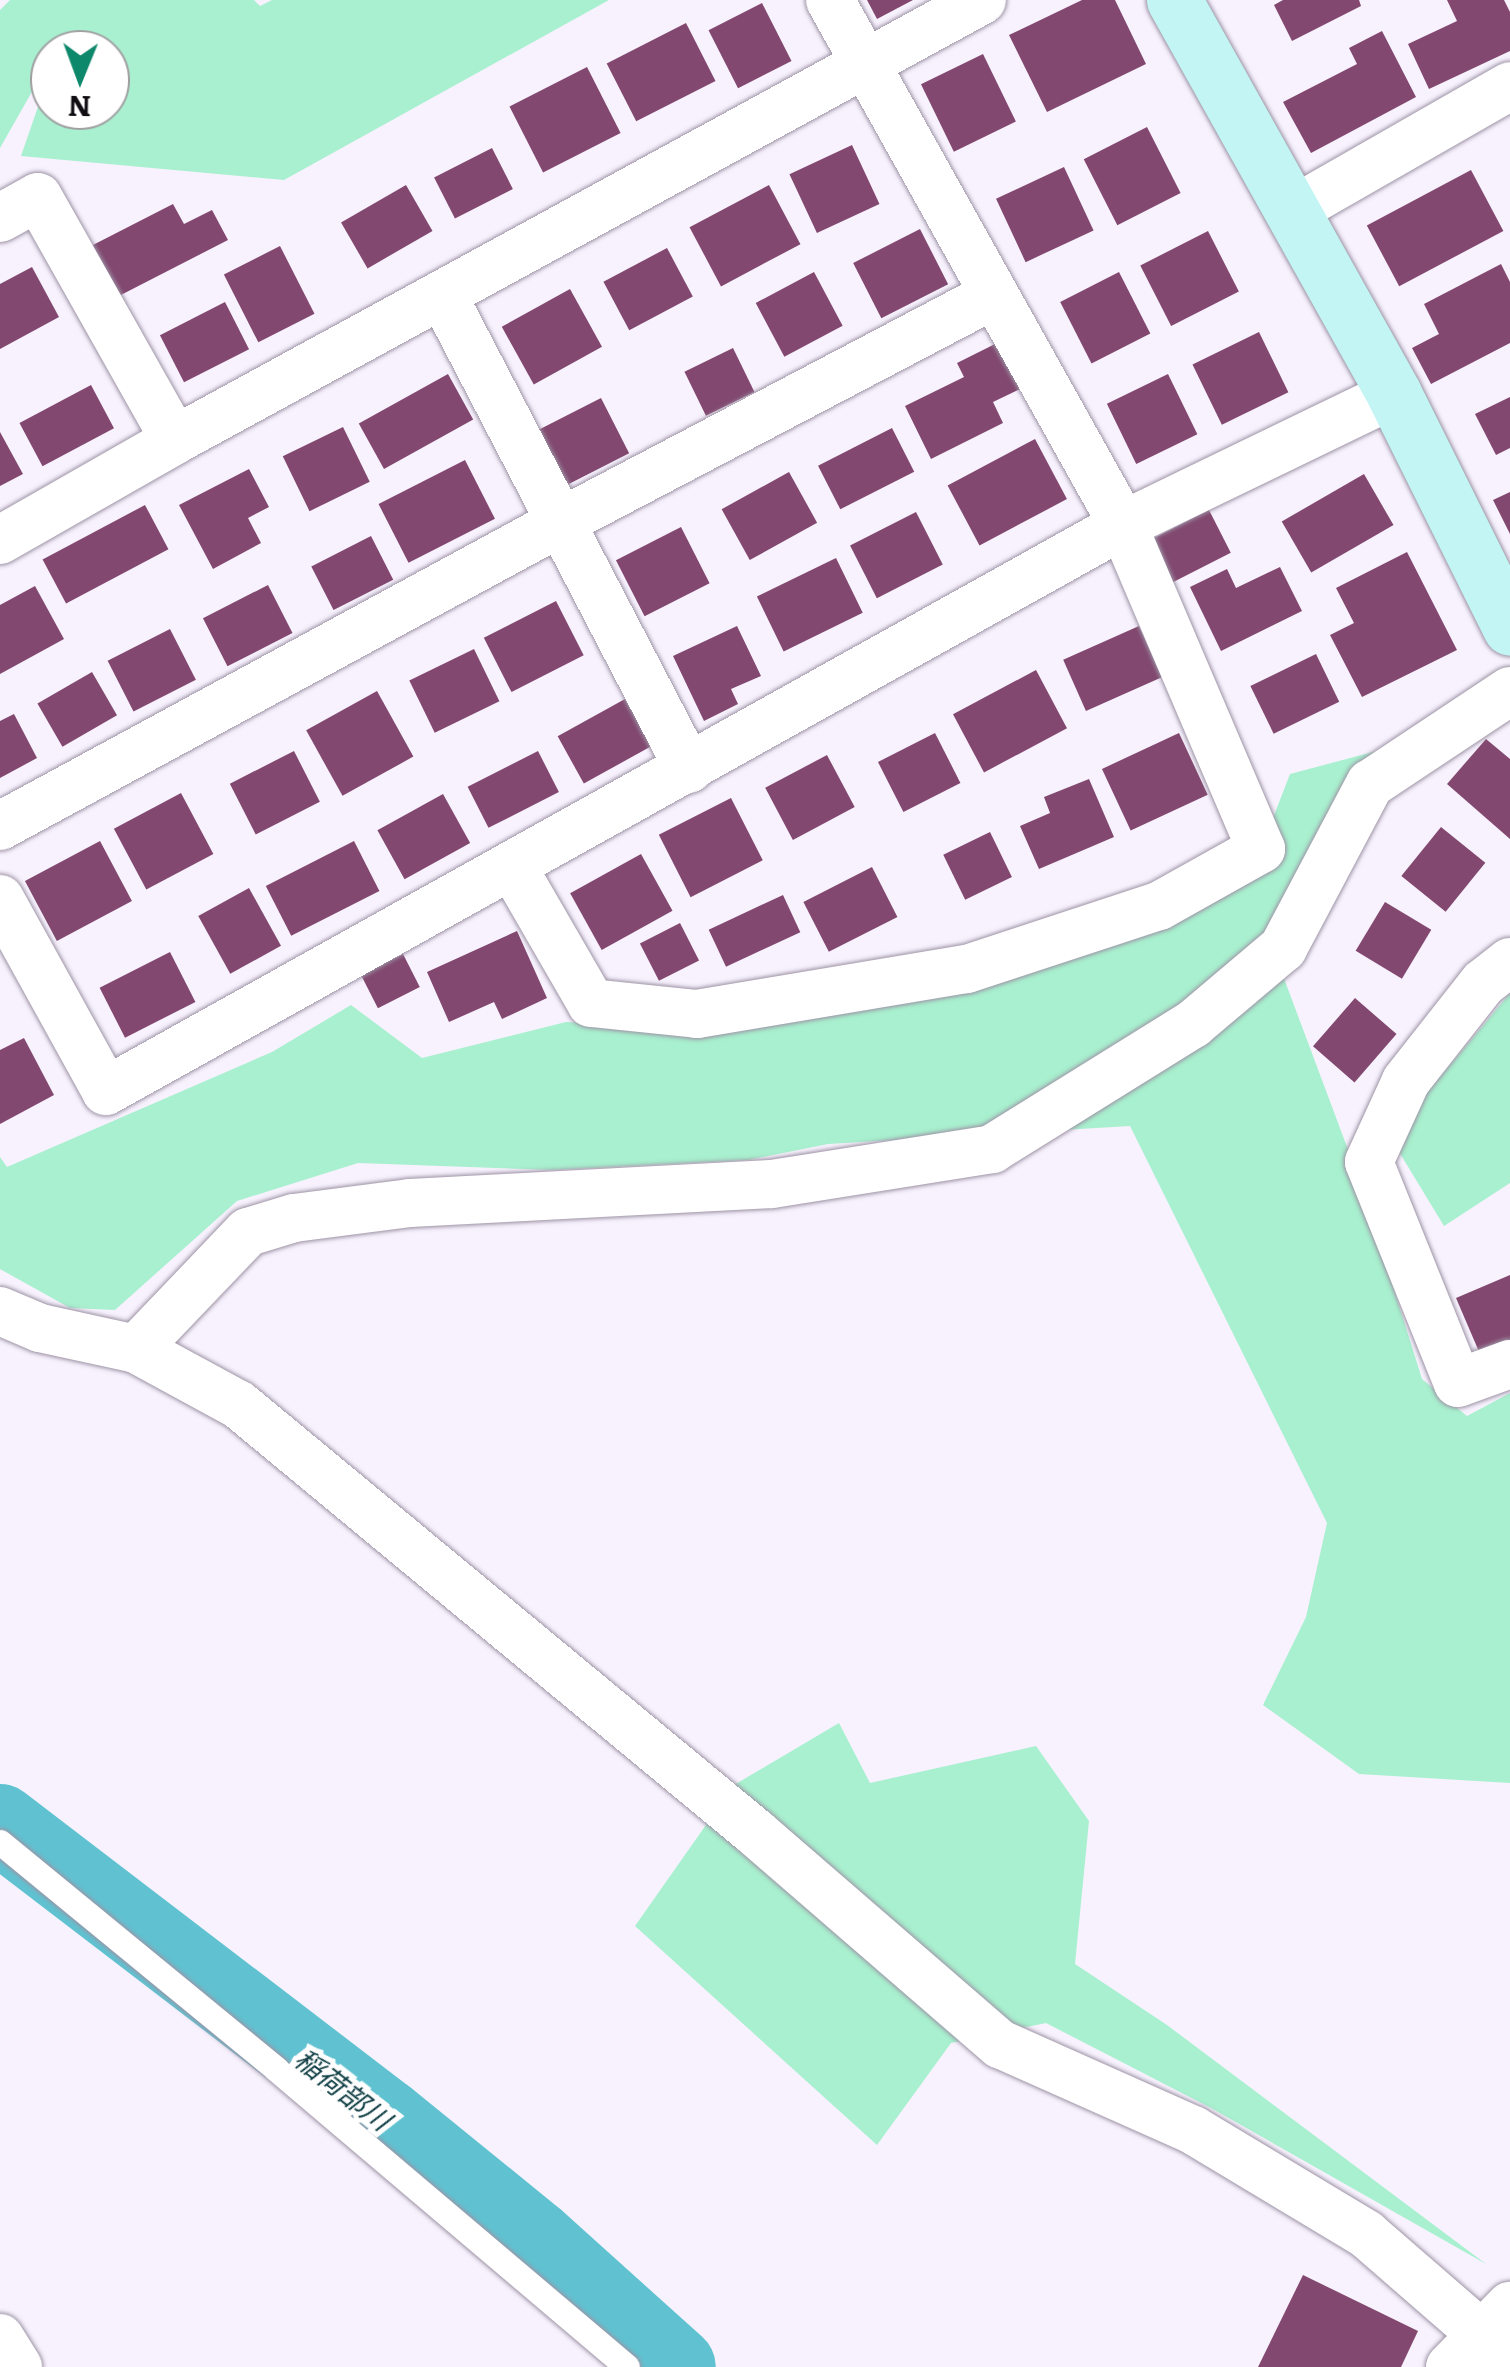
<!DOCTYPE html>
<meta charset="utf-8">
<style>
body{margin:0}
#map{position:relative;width:1510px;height:2367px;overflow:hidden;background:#f8f2fe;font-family:Literata,"Noto Sans JP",serif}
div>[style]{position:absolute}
.green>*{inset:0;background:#a8f0cf}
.river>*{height:80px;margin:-40px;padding:0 40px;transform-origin:40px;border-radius:40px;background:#60c2d1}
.building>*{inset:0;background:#82486f;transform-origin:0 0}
.roads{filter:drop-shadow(0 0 2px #9d93a5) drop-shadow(0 0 2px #9d93a5)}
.lane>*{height:25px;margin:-12.5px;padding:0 12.5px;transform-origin:12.5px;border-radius:12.5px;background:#fff}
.street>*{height:48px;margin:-24px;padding:0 24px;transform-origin:24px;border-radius:24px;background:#fff}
.secondary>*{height:55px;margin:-27.5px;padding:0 27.5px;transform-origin:27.5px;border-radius:27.5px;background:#c2f5f3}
span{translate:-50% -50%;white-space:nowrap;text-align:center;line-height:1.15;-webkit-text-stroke:10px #fff;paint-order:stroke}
.water-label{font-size:28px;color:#0f3e44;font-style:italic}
.north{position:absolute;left:30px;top:30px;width:100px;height:100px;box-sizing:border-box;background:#fff;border:2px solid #9f9ea1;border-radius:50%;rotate:181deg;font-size:28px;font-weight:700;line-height:40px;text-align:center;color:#100d13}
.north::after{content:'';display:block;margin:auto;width:35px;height:45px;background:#0e886b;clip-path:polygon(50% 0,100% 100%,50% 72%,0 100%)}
</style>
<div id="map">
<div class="green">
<div style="clip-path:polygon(10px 0,254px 0,260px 6px,272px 0,609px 0,284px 180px,21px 156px,50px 72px,50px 110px,110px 110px,110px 50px,50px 50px,50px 60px,0 148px,0 10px)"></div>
<div style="clip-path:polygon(1433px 736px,1276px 957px,1362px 1187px,1422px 1379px,1467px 1416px,1510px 1393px,1510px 1783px,1359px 1774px,1263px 1705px,1306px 1617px,1327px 1523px,1130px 1126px,828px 1144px,748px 1160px,553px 1170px,358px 1163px,237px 1201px,115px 1310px,70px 1308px,0 1269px,0 1157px,7px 1167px,272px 1052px,351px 1005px,422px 1058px,566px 1022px,665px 1027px,1139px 913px,1261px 849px,1290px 774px)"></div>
<div style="clip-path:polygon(1510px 993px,1510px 1183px,1444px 1226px,1390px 1137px)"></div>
<div style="clip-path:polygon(839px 1723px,870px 1783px,1036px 1746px,1089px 1821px,1075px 1964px,1167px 2025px,1486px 2264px,1211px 2108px,1046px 2023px,951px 2043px,877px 2145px,635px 1926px,734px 1785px)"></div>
</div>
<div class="river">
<div style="left:0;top:1824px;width:486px;rotate:37.4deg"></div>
<div style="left:386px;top:2119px;width:193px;rotate:39.1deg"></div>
<div style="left:536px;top:2241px;width:188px;rotate:42deg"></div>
</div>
<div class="building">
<div style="clip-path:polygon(867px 0,913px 0,877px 19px)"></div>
<div style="clip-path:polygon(1082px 0,1115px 0,1146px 64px,1047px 112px,1009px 35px)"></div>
<div style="clip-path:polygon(1283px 0,1359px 0,1361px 6px,1292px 41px,1274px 5px)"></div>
<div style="clip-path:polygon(1447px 0,1504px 0,1510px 12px,1510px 51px,1429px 89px,1408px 44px,1457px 21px)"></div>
<div style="left:762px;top:3px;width:65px;height:60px;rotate:63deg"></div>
<div style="left:686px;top:23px;width:65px;height:89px;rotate:63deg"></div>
<div style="clip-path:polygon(1382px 31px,1416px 97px,1311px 153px,1283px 102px,1357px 64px,1349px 48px)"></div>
<div style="left:983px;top:54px;width:75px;height:69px;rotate:64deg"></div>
<div style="left:587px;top:67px;width:74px;height:87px;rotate:63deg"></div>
<div style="left:1147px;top:127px;width:74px;height:71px;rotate:63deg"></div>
<div style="left:852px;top:145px;width:65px;height:69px;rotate:65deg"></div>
<div style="left:492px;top:148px;width:46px;height:65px;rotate:63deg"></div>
<div style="left:1064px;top:167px;width:70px;height:75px;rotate:65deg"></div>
<div style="left:1471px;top:170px;width:69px;height:118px;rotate:62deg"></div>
<div style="left:406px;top:185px;width:53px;height:75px;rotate:60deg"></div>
<div style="left:769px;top:185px;width:67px;height:90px;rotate:62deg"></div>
<div style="clip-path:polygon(173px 204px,184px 224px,212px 210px,228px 240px,115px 298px,89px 247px)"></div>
<div style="left:920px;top:229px;width:62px;height:75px;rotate:63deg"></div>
<div style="left:1208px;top:231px;width:68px;height:76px;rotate:63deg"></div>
<div style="left:280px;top:246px;width:76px;height:63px;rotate:63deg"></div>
<div style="left:667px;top:248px;width:55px;height:72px;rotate:62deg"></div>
<div style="clip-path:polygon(1501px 264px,1510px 282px,1510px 343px,1431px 384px,1412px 348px,1439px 334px,1424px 304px)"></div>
<div style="clip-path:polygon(32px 267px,59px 317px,0 349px,0 284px)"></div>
<div style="left:814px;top:272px;width:61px;height:66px;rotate:62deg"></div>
<div style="left:1119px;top:272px;width:69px;height:66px;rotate:63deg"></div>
<div style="left:570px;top:289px;width:66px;height:78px;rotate:61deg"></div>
<div style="left:225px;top:302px;width:53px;height:73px;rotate:63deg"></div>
<div style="left:1259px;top:332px;width:67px;height:74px;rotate:64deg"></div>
<div style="clip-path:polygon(997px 343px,1020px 389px,993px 402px,1003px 423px,931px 459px,905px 406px,964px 377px,957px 363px)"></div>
<div style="left:733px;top:348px;width:49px;height:54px;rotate:64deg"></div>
<div style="left:448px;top:374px;width:52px;height:102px;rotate:61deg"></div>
<div style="left:1168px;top:374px;width:67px;height:68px;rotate:64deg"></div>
<div style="left:91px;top:385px;width:49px;height:81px;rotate:62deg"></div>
<div style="clip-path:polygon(1510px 397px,1510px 448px,1496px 455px,1475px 414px)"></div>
<div style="left:601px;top:398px;width:62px;height:71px;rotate:63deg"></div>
<div style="left:343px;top:427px;width:61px;height:67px;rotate:64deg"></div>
<div style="left:892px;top:428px;width:49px;height:83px;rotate:63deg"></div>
<div style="clip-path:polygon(0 432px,23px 474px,0 486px)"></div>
<div style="left:1035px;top:439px;width:68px;height:99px;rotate:62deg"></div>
<div style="left:465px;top:460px;width:66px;height:97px;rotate:63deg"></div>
<div style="clip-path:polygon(249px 469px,269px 507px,248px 518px,261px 543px,213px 569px,179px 505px)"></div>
<div style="left:789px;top:472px;width:58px;height:77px;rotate:61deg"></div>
<div style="left:1364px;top:474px;width:59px;height:95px;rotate:60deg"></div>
<div style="clip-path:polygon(1510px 492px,1510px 534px,1493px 500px)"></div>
<div style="left:145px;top:505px;width:50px;height:116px;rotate:62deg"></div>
<div style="left:1209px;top:510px;width:48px;height:65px;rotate:63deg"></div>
<div style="left:916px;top:512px;width:59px;height:74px;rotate:63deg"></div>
<div style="left:681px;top:527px;width:63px;height:73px;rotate:63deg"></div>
<div style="left:371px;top:536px;width:49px;height:67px;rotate:63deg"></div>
<div style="clip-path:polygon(1407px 552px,1457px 650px,1362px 697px,1330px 635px,1354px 623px,1336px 588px)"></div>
<div style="left:836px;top:558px;width:61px;height:88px;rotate:64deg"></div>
<div style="clip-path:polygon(1280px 567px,1302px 611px,1221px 651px,1190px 587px,1227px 569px,1236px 588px)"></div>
<div style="left:268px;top:585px;width:54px;height:73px;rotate:63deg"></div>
<div style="clip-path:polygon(35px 586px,64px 639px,0 674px,0 605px)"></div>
<div style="left:556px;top:601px;width:61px;height:81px;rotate:63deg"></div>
<div style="clip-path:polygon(737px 626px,761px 676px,731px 689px,738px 704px,704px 721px,673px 656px)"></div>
<div style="left:1139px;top:626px;width:56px;height:83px;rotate:66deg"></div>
<div style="left:170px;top:629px;width:57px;height:70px;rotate:63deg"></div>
<div style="left:474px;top:649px;width:58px;height:72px;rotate:64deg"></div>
<div style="left:1316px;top:654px;width:53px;height:73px;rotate:64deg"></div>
<div style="left:1036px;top:670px;width:66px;height:94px;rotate:62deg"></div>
<div style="left:92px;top:672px;width:50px;height:63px;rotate:60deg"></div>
<div style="left:377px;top:691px;width:75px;height:81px;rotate:61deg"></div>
<div style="left:625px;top:699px;width:54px;height:77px;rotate:61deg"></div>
<div style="clip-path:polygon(14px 714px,37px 758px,0 778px,0 721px)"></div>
<div style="left:935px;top:733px;width:56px;height:64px;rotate:63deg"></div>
<div style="left:1179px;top:733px;width:68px;height:85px;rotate:65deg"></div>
<div style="clip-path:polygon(1486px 739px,1510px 759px,1510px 839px,1447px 784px)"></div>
<div style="left:294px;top:751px;width:57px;height:72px;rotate:63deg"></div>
<div style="left:538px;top:751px;width:46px;height:79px;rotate:63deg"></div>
<div style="left:827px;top:755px;width:59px;height:70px;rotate:62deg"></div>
<div style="clip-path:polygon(1089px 779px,1114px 837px,1039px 869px,1020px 826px,1050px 813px,1044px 797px)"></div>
<div style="left:181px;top:793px;width:69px;height:76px;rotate:62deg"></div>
<div style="left:443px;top:794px;width:56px;height:75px;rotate:61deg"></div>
<div style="left:731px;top:798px;width:70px;height:81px;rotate:63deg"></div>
<div style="left:1441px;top:827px;width:57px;height:63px;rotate:39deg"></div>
<div style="left:990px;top:832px;width:50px;height:52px;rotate:64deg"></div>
<div style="left:100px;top:841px;width:68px;height:85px;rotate:62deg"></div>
<div style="left:354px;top:841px;width:56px;height:99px;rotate:63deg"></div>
<div style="left:641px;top:854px;width:65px;height:81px;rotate:61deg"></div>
<div style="left:872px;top:867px;width:56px;height:77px;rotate:63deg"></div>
<div style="left:249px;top:888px;width:66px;height:58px;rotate:61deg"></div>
<div style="left:783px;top:895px;width:41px;height:82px;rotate:65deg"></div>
<div style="left:1385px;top:902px;width:54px;height:57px;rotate:31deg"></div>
<div style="left:680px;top:923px;width:42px;height:45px;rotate:63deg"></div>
<div style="clip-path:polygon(517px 931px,547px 998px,502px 1019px,494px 1002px,449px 1022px,427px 972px)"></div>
<div style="left:170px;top:952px;width:56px;height:79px;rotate:63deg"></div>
<div style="left:403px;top:954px;width:37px;height:47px;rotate:63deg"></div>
<div style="left:1355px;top:998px;width:55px;height:64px;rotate:41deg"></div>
<div style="clip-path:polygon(24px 1038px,54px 1095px,0 1124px,0 1050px)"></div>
<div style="clip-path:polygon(1510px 1275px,1510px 1342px,1480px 1354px,1456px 1298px)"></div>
<div style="clip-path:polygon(1303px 2275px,1418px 2331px,1401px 2367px,1258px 2367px)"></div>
</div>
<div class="roads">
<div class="lane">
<div style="left:0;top:1842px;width:357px;rotate:39.4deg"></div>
<div style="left:276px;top:2069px;width:460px;rotate:40.3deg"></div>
</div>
<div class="street">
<div style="left:1292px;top:211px;width:251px;rotate:-29.8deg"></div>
<div style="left:0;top:218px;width:43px;rotate:-28.9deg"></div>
<div style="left:38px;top:197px;width:279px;rotate:60.6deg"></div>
<div style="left:443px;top:296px;width:533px;rotate:62.52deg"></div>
<div style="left:0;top:540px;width:202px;rotate:-29.7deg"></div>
<div style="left:175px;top:440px;width:919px;rotate:-28.6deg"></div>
<div style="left:0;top:826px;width:638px;rotate:-28.45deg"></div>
<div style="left:561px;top:522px;width:489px;rotate:-27.7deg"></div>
<div style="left:512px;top:866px;width:158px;rotate:60deg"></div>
<div style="left:591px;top:1003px;width:107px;rotate:5.9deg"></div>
<div style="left:697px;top:1014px;width:274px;rotate:-9.5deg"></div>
<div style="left:967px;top:969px;width:202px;rotate:-18.2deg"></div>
<div style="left:1159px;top:906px;width:117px;rotate:-29.2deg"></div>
<div style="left:1261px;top:849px;width:352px;rotate:-113.1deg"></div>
<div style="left:1123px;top:525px;width:601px;rotate:-119.17deg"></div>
<div style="left:0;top:899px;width:219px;rotate:61.1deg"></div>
<div style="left:106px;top:1091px;width:1164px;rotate:-29.1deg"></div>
<div style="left:1123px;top:525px;width:301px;rotate:-25.8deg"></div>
<div style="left:1510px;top:962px;width:34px;rotate:142deg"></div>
<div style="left:1483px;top:983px;width:125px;rotate:128.2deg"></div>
<div style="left:1406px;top:1081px;width:89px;rotate:114.6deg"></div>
<div style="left:1369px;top:1162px;width:238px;rotate:68.1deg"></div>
<div style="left:1458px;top:1383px;width:55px;rotate:-20.1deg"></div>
<div style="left:0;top:1311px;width:43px;rotate:23deg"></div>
<div style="left:40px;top:1328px;width:98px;rotate:12.3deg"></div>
<div style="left:136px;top:1349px;width:117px;rotate:28.5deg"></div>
<div style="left:239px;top:1405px;width:671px;rotate:39.62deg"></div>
<div style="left:756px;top:1833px;width:323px;rotate:40.9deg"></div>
<div style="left:1000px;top:2044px;width:211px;rotate:24deg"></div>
<div style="left:1193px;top:2130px;width:202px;rotate:31deg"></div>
<div style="left:1366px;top:2234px;width:152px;rotate:41deg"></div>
<div style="left:1481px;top:2334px;width:38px;rotate:61deg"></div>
<div style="left:136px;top:1349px;width:162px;rotate:-46.3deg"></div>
<div style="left:248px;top:1232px;width:48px;rotate:-16.9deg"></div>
<div style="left:294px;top:1218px;width:117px;rotate:-7.4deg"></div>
<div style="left:410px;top:1203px;width:362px;rotate:-3deg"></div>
<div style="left:772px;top:1184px;width:223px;rotate:-9deg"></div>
<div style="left:992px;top:1149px;width:237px;rotate:-31.9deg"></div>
<div style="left:1193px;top:1024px;width:118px;rotate:-40.2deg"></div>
<div style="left:1283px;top:948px;width:186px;rotate:-62.1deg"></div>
<div style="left:1370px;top:784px;width:168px;rotate:-33.6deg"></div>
<div style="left:0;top:2338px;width:34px;rotate:58deg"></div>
<div style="left:1450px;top:2367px;width:86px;rotate:-45.5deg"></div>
</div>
<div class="secondary">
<div style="left:1174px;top:0;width:451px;rotate:60.8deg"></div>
<div style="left:1394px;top:394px;width:261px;rotate:63.6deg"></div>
</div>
</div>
<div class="water-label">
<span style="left:344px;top:2088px;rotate:38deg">稲荷部川</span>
</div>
<div class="north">N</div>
</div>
